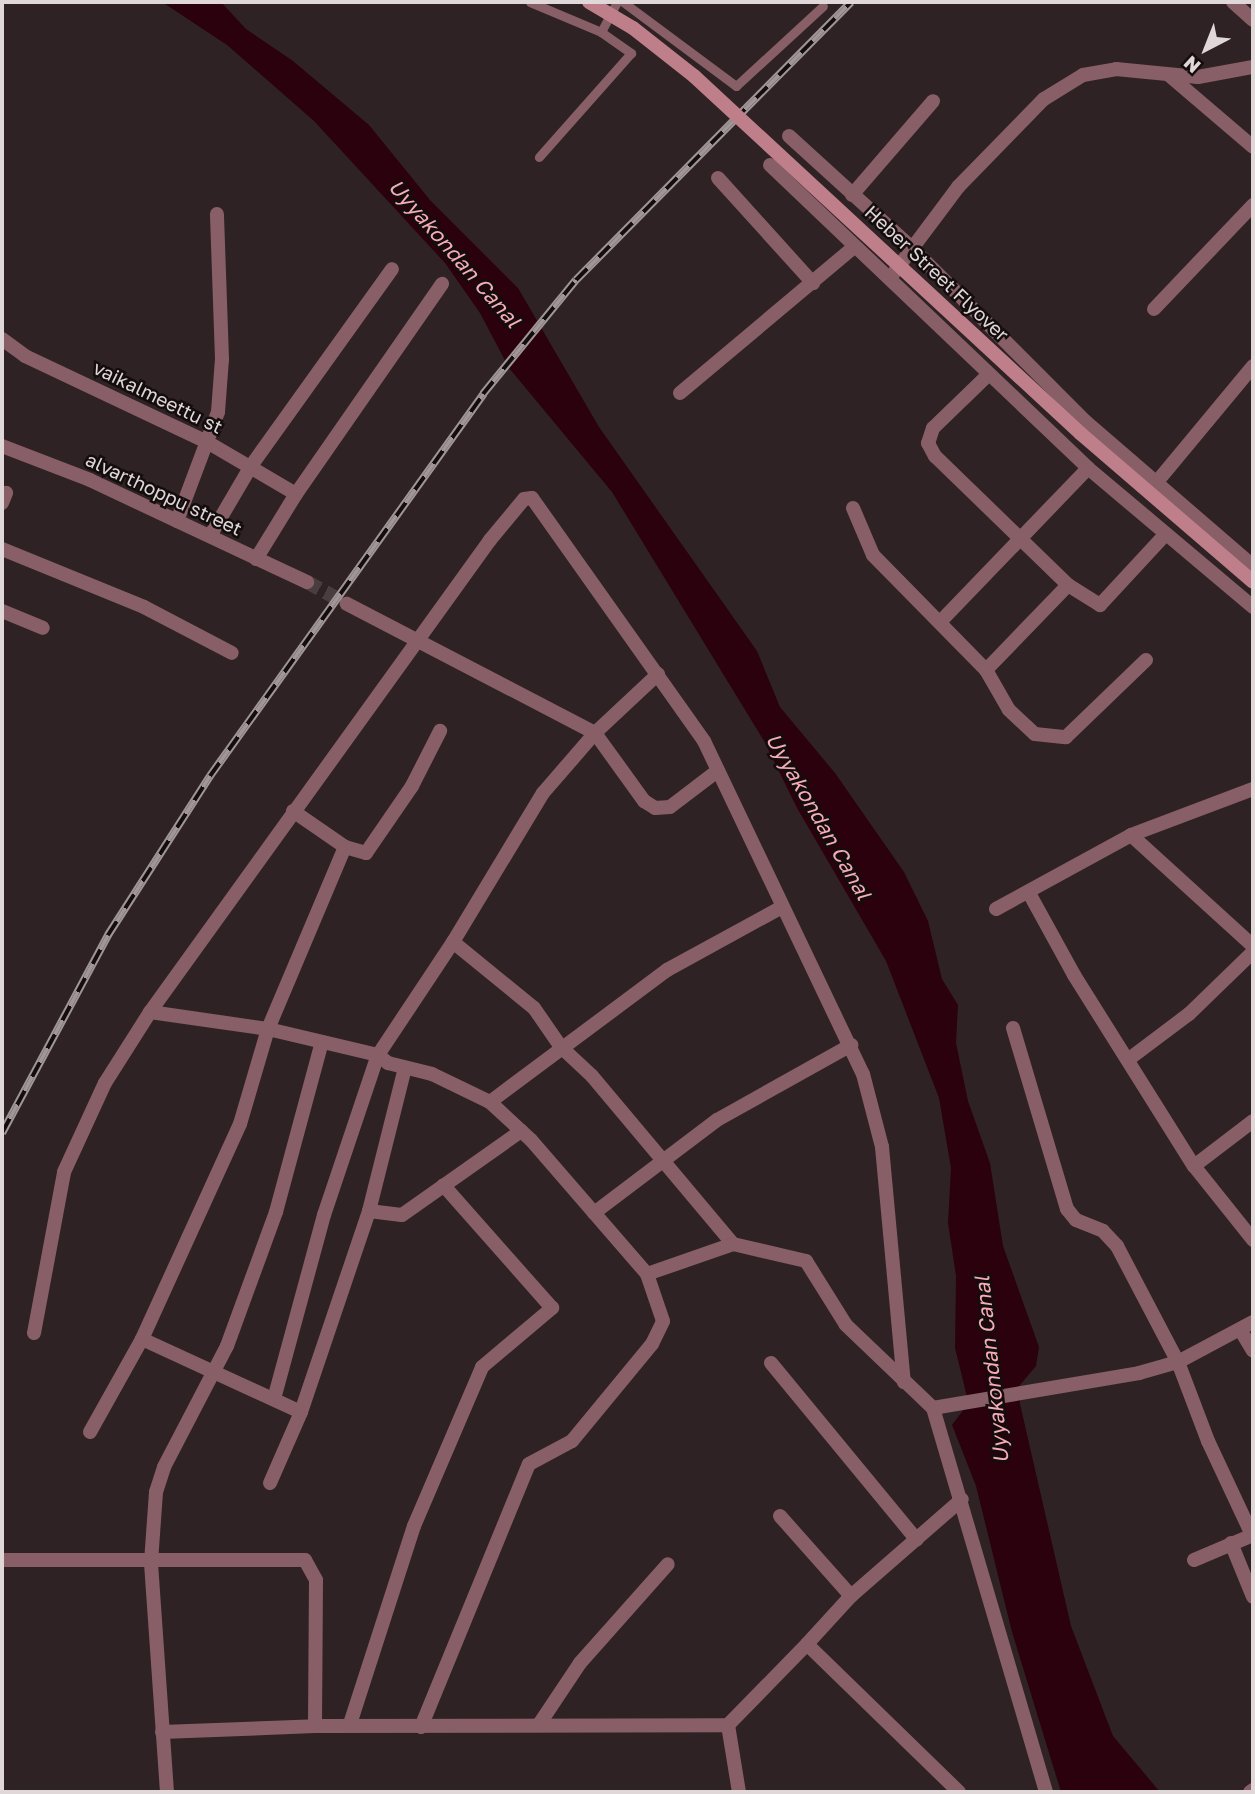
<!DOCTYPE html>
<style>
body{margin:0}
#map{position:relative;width:1255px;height:1794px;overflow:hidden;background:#2f2224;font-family:"Golos Text",sans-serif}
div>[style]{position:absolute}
.water>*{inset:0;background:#2b010d}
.street-tunnel>*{height:14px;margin-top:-7px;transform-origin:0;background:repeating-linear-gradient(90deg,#4a3d3f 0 14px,transparent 0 21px)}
.lane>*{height:9px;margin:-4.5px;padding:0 4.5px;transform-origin:4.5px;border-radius:4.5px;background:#885f66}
.street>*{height:14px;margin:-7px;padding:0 7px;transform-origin:7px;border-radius:7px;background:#885f66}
.rail>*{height:8px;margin-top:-4px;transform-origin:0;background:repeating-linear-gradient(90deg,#130d0e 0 16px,#a09597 0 32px);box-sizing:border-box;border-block:2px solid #a09597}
.secondary-bridge>*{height:14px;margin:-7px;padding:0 7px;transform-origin:7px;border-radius:7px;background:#bf7f8a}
span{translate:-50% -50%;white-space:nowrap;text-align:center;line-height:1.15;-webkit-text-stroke:5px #130d0e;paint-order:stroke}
.street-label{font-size:19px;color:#e0d7d8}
.water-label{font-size:21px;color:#f7abb7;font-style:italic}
.frame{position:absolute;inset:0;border:4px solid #e0d7d8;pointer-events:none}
.north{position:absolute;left:1171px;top:14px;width:70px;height:70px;-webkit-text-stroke:5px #130d0e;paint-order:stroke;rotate:222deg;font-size:19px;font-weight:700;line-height:28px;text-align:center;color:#e0d7d8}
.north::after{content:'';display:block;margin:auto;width:24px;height:32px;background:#e0d7d8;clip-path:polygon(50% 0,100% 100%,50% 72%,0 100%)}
</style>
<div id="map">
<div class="water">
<div style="clip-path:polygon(162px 2px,221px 2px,246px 29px,293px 61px,369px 125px,430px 200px,518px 288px,599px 427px,757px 651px,780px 707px,835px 773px,904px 872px,928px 921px,942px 979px,958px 1005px,956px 1043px,968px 1101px,990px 1163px,1003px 1246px,1039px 1347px,1036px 1366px,1020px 1385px,1020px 1404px,1071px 1626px,1113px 1736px,1160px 1792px,1061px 1792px,1012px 1632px,976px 1486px,952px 1425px,967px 1405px,967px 1397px,955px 1348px,956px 1276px,948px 1223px,951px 1168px,939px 1098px,886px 961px,797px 808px,764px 741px,612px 492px,509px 368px,480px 313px,445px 263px,314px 121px,227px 45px)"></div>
</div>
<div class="street-tunnel">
<div style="left:307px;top:582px;width:46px;rotate:28.8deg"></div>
</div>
<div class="lane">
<div style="left:530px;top:2px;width:77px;rotate:22.9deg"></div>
<div style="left:601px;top:32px;width:37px;rotate:35deg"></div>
<div style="left:631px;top:53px;width:139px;rotate:131.5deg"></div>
<div style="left:623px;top:2px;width:141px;rotate:36.6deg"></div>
<div style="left:736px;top:86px;width:118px;rotate:-42.6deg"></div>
<div style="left:601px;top:32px;width:34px;rotate:-62deg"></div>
</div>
<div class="street">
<div style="left:1233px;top:2px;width:27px;rotate:42deg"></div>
<div style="left:1170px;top:76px;width:109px;rotate:40.5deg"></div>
<div style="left:789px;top:136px;width:164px;rotate:42.3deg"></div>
<div style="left:910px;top:246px;width:247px;rotate:45deg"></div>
<div style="left:1085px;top:421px;width:222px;rotate:40.8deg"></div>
<div style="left:770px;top:165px;width:439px;rotate:43.6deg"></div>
<div style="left:1088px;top:468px;width:216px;rotate:40.1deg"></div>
<div style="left:718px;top:178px;width:142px;rotate:47.9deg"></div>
<div style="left:852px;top:195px;width:124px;rotate:-49.2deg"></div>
<div style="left:893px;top:274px;width:109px;rotate:-53.2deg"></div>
<div style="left:958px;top:187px;width:123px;rotate:-45.7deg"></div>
<div style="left:1044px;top:99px;width:46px;rotate:-31.6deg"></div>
<div style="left:1083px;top:75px;width:34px;rotate:-10deg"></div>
<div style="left:1116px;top:69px;width:82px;rotate:5.6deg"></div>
<div style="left:1198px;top:77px;width:56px;rotate:-10.3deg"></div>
<div style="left:1154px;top:309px;width:144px;rotate:-46.4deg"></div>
<div style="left:2px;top:339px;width:29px;rotate:36deg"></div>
<div style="left:25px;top:356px;width:201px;rotate:25.3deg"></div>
<div style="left:207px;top:442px;width:103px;rotate:30.3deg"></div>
<div style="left:989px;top:374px;width:78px;rotate:136deg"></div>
<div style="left:933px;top:428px;width:16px;rotate:108deg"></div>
<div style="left:928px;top:443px;width:15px;rotate:62deg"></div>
<div style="left:935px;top:456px;width:185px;rotate:44.1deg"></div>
<div style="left:1068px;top:585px;width:38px;rotate:32deg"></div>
<div style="left:1100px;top:605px;width:94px;rotate:-47.2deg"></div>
<div style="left:680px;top:393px;width:227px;rotate:-40deg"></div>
<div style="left:2px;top:446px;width:94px;rotate:21.1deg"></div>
<div style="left:90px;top:480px;width:240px;rotate:25.2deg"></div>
<div style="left:1156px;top:483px;width:152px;rotate:-50.3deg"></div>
<div style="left:2px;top:503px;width:11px;rotate:-68deg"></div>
<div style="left:853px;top:508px;width:51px;rotate:66.9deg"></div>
<div style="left:873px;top:555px;width:161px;rotate:45.5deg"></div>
<div style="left:986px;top:670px;width:118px;rotate:-46deg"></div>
<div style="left:177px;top:521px;width:116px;rotate:-69.4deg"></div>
<div style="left:218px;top:412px;width:53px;rotate:-85.7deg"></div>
<div style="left:222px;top:359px;width:145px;rotate:-92deg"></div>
<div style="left:210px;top:536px;width:81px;rotate:-59.6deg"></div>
<div style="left:251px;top:466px;width:242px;rotate:-54.4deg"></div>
<div style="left:2px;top:549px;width:153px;rotate:22.2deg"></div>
<div style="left:144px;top:607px;width:99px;rotate:27.6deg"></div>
<div style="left:256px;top:559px;width:76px;rotate:-58.4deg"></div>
<div style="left:296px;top:494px;width:256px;rotate:-55.2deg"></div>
<div style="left:2px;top:611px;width:44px;rotate:22.5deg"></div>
<div style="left:941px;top:621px;width:212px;rotate:-46.1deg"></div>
<div style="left:986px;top:670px;width:46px;rotate:60.1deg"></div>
<div style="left:1009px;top:710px;width:35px;rotate:43deg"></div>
<div style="left:1035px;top:734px;width:31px;rotate:6deg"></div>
<div style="left:1066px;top:737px;width:111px;rotate:-43.9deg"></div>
<div style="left:658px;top:674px;width:86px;rotate:136.9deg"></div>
<div style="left:595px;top:733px;width:84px;rotate:54.2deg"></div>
<div style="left:644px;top:801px;width:13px;rotate:32deg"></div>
<div style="left:655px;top:808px;width:15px;rotate:-4deg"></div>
<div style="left:670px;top:807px;width:58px;rotate:-37.3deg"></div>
<div style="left:293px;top:811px;width:63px;rotate:34.7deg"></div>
<div style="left:345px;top:847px;width:22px;rotate:16deg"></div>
<div style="left:366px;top:853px;width:81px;rotate:-55.5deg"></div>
<div style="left:412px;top:786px;width:62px;rotate:-63deg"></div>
<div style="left:1131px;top:835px;width:165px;rotate:42.3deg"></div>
<div style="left:1029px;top:893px;width:94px;rotate:61.2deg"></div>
<div style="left:1074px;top:975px;width:226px;rotate:57.9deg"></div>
<div style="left:1194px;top:1166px;width:95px;rotate:51.4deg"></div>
<div style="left:996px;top:909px;width:154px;rotate:-28.7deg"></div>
<div style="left:1131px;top:835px;width:130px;rotate:-20.7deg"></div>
<div style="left:453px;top:942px;width:104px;rotate:39.2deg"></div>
<div style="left:534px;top:1008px;width:47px;rotate:55.3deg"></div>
<div style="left:561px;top:1047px;width:42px;rotate:43.1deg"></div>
<div style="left:592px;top:1076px;width:219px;rotate:50deg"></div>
<div style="left:150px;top:1012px;width:119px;rotate:8.2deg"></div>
<div style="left:268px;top:1029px;width:113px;rotate:13.3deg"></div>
<div style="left:378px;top:1055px;width:13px;rotate:39deg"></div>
<div style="left:388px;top:1063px;width:45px;rotate:14deg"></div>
<div style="left:432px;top:1074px;width:64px;rotate:25.8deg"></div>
<div style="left:490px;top:1102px;width:56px;rotate:42.8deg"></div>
<div style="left:531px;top:1140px;width:177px;rotate:49.1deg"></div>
<div style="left:647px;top:1274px;width:91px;rotate:-19.2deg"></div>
<div style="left:733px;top:1244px;width:75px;rotate:13.1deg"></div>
<div style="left:806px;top:1261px;width:75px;rotate:58deg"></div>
<div style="left:846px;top:1325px;width:120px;rotate:43.7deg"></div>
<div style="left:933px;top:1408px;width:400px;rotate:73.6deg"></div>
<div style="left:1013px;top:1028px;width:189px;rotate:73.4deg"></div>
<div style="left:1067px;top:1209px;width:14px;rotate:51deg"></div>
<div style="left:1076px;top:1220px;width:29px;rotate:22deg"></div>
<div style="left:1103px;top:1231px;width:21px;rotate:47deg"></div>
<div style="left:1117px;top:1246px;width:131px;rotate:62.3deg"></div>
<div style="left:1178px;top:1362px;width:85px;rotate:69.2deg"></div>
<div style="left:1208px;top:1441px;width:104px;rotate:64.9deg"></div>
<div style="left:1129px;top:1059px;width:75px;rotate:-36.9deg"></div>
<div style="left:1189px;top:1014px;width:89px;rotate:-44.1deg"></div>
<div style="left:490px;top:1102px;width:221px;rotate:-36.7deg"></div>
<div style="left:667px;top:970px;width:131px;rotate:-28.7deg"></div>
<div style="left:1194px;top:1166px;width:74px;rotate:-37.3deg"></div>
<div style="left:369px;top:1211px;width:147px;rotate:-75.9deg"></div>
<div style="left:594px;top:1213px;width:154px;rotate:-37.1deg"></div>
<div style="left:717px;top:1120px;width:154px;rotate:-29.2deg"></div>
<div style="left:1241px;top:1331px;width:23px;rotate:59deg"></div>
<div style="left:34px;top:1333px;width:164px;rotate:-79.4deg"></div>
<div style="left:64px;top:1172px;width:98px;rotate:-65.3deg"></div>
<div style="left:105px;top:1083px;width:84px;rotate:-57.6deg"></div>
<div style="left:150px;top:1012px;width:582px;rotate:-54.23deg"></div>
<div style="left:490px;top:540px;width:53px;rotate:-50.3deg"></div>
<div style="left:524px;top:499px;width:8px;rotate:-7deg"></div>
<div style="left:532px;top:498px;width:298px;rotate:54.7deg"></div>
<div style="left:704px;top:741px;width:369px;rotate:64.5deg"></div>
<div style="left:863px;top:1074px;width:75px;rotate:75.4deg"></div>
<div style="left:882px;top:1147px;width:236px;rotate:84.7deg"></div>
<div style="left:142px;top:1339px;width:175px;rotate:24.7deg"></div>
<div style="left:771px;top:1363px;width:229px;rotate:50.5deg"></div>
<div style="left:274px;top:1399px;width:191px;rotate:-74.8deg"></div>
<div style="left:324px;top:1215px;width:169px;rotate:-71.4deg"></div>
<div style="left:378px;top:1055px;width:136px;rotate:-56.4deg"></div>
<div style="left:453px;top:942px;width:174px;rotate:-58.9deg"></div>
<div style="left:543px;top:793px;width:79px;rotate:-49.1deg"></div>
<div style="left:595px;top:733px;width:280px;rotate:-152.5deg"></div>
<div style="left:933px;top:1408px;width:209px;rotate:-9.6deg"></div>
<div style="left:1139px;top:1373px;width:41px;rotate:-15.8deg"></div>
<div style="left:1178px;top:1362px;width:85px;rotate:-28.1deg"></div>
<div style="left:90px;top:1432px;width:107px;rotate:-60.8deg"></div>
<div style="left:142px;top:1339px;width:236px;rotate:-65.5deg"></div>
<div style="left:240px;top:1124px;width:99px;rotate:-73.6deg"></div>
<div style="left:268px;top:1029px;width:198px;rotate:-67.1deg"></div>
<div style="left:270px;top:1483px;width:77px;rotate:-66.4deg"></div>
<div style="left:301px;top:1412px;width:212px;rotate:-71.3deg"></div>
<div style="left:369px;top:1211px;width:33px;rotate:7deg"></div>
<div style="left:402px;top:1215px;width:146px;rotate:-35.2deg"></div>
<div style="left:780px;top:1516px;width:107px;rotate:48.4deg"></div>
<div style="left:1231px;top:1543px;width:58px;rotate:67.8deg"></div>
<div style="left:2px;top:1560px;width:303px"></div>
<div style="left:305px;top:1560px;width:23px;rotate:61deg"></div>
<div style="left:316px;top:1580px;width:146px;rotate:90.4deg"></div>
<div style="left:315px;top:1726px;width:413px;rotate:-0.1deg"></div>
<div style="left:728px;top:1725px;width:68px;rotate:80.7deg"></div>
<div style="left:1194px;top:1560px;width:64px;rotate:-23deg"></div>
<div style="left:540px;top:1723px;width:72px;rotate:-56.3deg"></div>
<div style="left:580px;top:1663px;width:132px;rotate:-48.4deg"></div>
<div style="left:350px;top:1724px;width:208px;rotate:-72.1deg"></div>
<div style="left:414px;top:1526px;width:173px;rotate:-66.8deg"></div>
<div style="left:482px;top:1367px;width:92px;rotate:-40.1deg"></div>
<div style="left:552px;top:1308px;width:164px;rotate:-131.5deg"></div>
<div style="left:728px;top:1725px;width:113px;rotate:-45.7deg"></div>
<div style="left:421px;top:1727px;width:284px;rotate:-67.7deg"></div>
<div style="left:529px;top:1464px;width:49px;rotate:-28.1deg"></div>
<div style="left:572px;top:1441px;width:126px;rotate:-50.5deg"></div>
<div style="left:652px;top:1344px;width:25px;rotate:-64deg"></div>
<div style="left:663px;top:1321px;width:50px;rotate:-108.8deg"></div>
<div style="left:162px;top:1732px;width:153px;rotate:-2.2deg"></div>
<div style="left:167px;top:1792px;width:231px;rotate:-94deg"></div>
<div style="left:151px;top:1562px;width:70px;rotate:-85.9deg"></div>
<div style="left:156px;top:1492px;width:26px;rotate:-72deg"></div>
<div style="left:164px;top:1467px;width:136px;rotate:-62.5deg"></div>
<div style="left:227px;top:1346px;width:143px;rotate:-69.9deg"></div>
<div style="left:276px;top:1212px;width:176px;rotate:-74.9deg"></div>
<div style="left:959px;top:1792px;width:212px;rotate:-135.8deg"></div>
<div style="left:807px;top:1644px;width:65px;rotate:-47.5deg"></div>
<div style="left:851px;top:1596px;width:147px;rotate:-41.1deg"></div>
<div style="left:1250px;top:1792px;width:4px;rotate:-34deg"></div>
</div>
<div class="rail">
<div style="left:2px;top:1133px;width:225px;rotate:-61.8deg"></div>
<div style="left:108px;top:935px;width:189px;rotate:-57.3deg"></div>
<div style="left:210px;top:776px;width:470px;rotate:-54.4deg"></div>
<div style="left:483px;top:394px;width:147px;rotate:-50.8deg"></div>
<div style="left:576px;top:280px;width:391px;rotate:-45.3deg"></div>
</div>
<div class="secondary-bridge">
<div style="left:589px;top:2px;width:51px;rotate:30.6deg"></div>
<div style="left:633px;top:28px;width:78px;rotate:38.2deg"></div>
<div style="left:694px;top:76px;width:526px;rotate:42.76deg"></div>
<div style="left:1080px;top:433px;width:228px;rotate:40.7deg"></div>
</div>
<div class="street-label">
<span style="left:937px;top:273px;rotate:43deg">Heber Street Flyover</span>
<span style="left:158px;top:397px;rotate:26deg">vaikalmeettu st</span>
<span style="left:164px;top:494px;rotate:25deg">alvarthoppu street</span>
</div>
<div class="water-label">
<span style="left:455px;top:253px;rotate:49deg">Uyyakondan Canal</span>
<span style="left:819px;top:816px;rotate:60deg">Uyyakondan Canal</span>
<span style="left:991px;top:1370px;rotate:-96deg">Uyyakondan Canal</span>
</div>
<div class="frame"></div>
<div class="north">N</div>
</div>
